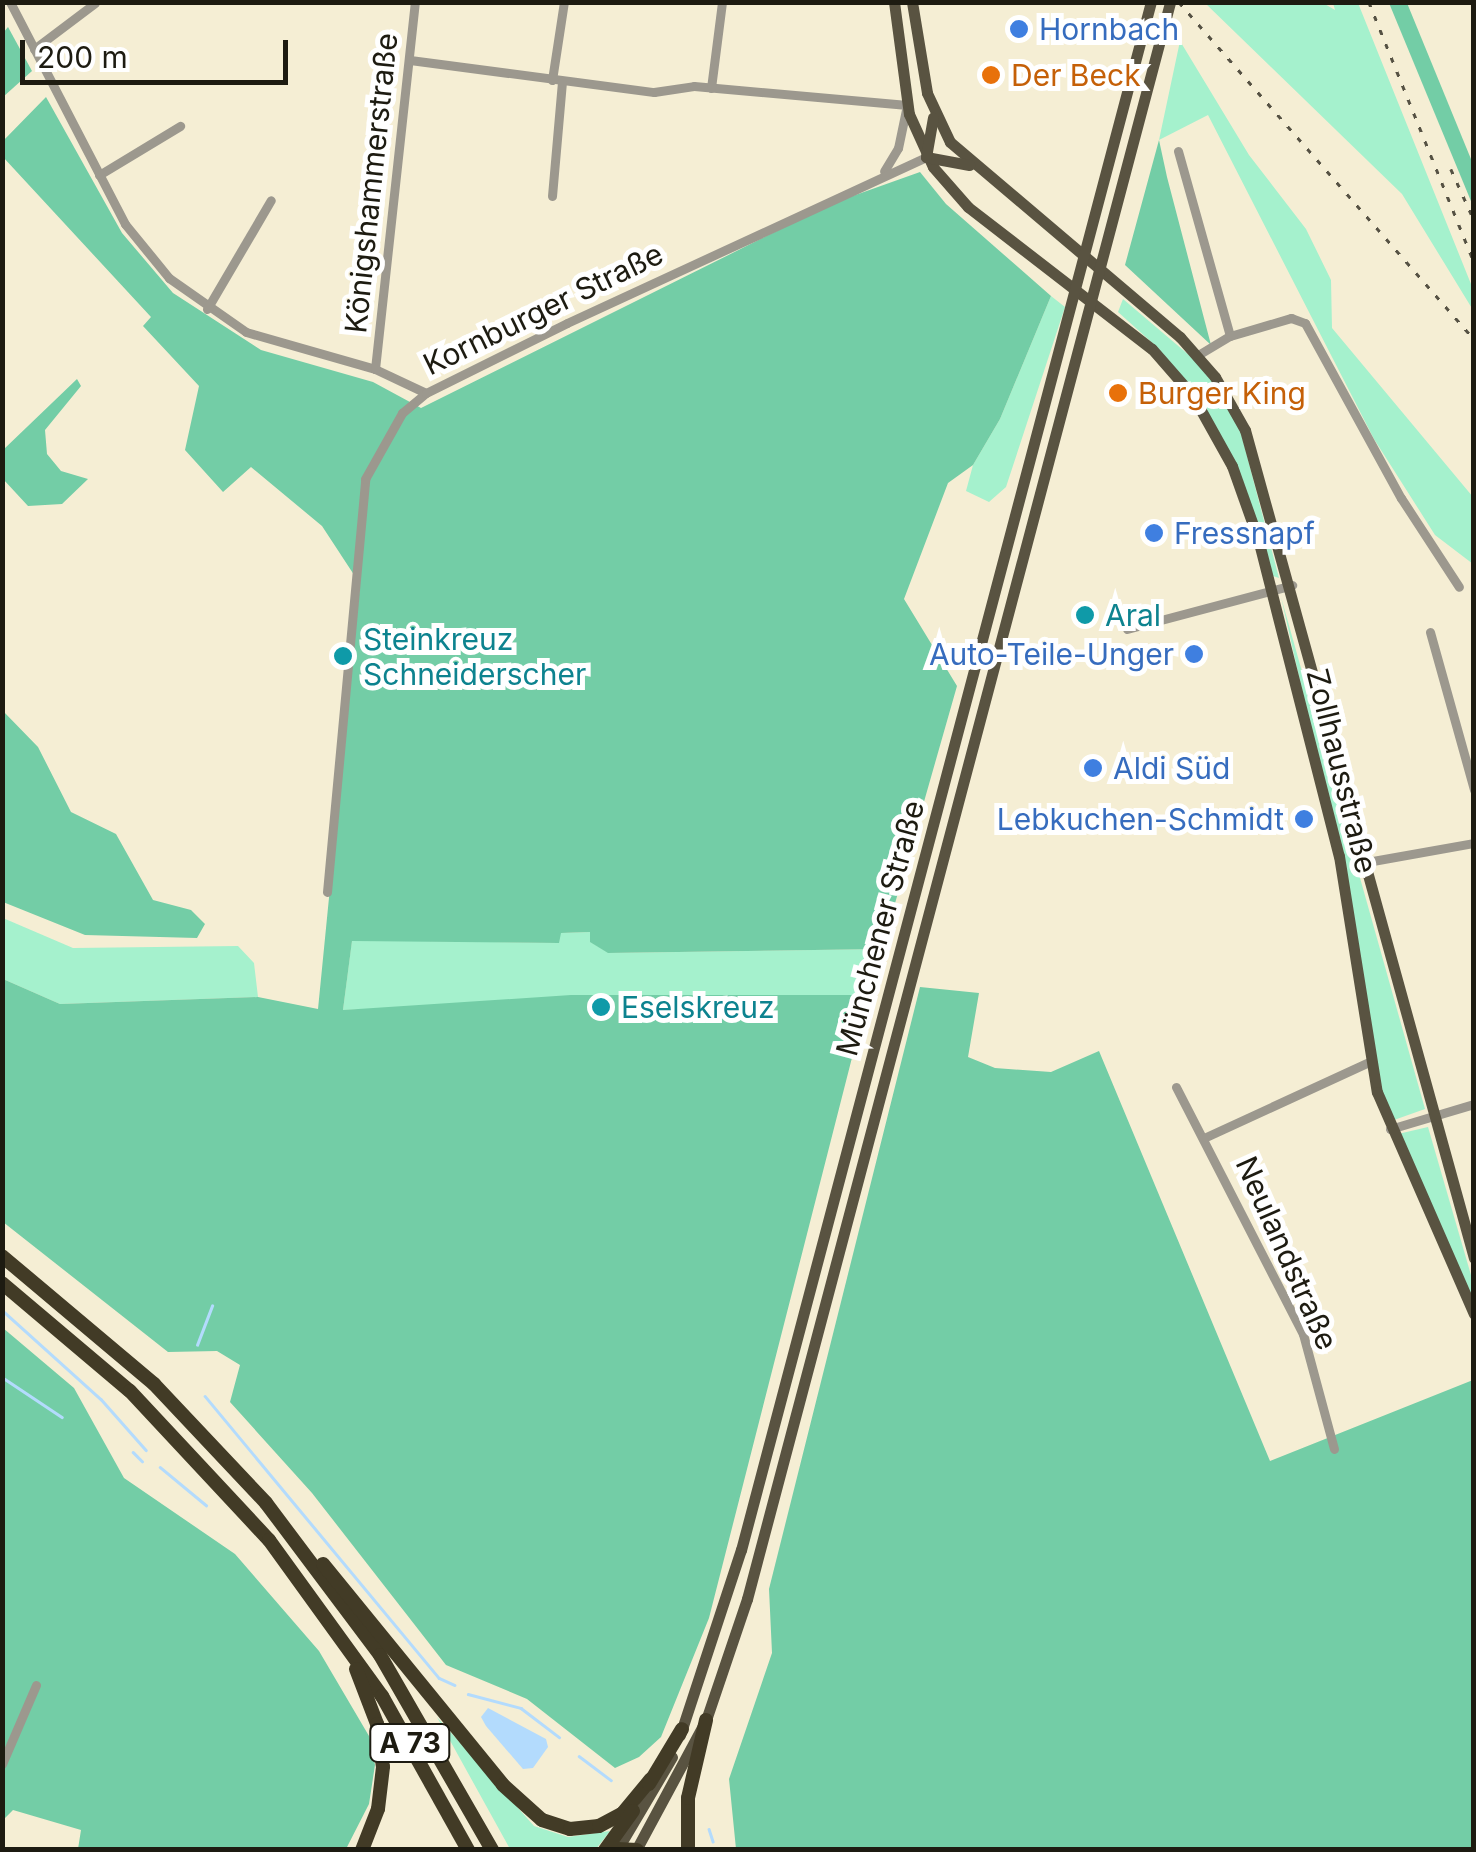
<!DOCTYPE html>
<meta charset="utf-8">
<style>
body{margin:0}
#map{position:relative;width:1476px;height:1852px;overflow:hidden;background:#f5eed4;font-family:Inter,sans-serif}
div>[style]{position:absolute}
.green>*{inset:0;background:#a5f1cd}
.forest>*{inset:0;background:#73cda6}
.water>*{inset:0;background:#b3dbfd}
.stream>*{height:2.5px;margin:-1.25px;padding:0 1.25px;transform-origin:1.25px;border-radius:1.25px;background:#b3dbfd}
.minor>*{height:9px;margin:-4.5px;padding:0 4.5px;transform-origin:4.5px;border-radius:4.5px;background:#9c988e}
.major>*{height:11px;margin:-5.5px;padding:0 5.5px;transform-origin:5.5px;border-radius:5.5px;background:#595341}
.highway>*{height:14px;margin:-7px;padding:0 7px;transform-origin:7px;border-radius:7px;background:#423b26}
.rail>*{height:2.5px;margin-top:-1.25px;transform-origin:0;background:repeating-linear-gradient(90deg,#555143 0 5px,transparent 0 15px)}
.dots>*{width:28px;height:28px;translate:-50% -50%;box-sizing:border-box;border:5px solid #fff;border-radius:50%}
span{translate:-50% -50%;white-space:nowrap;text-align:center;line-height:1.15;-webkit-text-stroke:10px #fff;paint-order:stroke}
.shield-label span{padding:2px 8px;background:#fff;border:2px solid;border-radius:8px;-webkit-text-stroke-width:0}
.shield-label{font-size:28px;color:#1d1b11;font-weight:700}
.shop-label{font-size:30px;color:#366cbe}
.left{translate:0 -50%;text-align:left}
.right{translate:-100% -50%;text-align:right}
.food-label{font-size:30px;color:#c56008}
.street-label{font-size:30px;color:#1d1b11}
.culture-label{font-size:30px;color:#0d838f}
.frame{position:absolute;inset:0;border:5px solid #1d1b11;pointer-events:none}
.scale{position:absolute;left:20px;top:40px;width:268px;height:45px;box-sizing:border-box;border:5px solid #1d1b11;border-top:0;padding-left:12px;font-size:30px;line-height:35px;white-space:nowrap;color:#1d1b11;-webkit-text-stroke:8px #fff;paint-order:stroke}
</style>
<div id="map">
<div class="green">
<div style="clip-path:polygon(1205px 3px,1323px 3px,1335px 10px,1333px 3px,1358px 3px,1473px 289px,1473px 310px,1402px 194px)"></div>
<div style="clip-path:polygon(1180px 41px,1249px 155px,1306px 229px,1331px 280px,1332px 328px,1473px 497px,1473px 564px,1435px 535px,1374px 439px,1208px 115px,1159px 140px)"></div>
<div style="clip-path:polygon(1051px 296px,1065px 307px,1006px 487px,989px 502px,966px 491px,973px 465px,1000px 419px)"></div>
<div style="clip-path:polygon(1123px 299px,1196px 361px,1221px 393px,1241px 433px,1279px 578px,1270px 575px,1236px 467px,1158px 348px,1118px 312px)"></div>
<div style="clip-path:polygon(1281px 597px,1425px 1109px,1394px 1120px,1387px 1119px,1345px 880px)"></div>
<div style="clip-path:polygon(3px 918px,73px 948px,238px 946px,254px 963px,258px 997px,60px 1004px,3px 979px)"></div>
<div style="clip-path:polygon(590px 932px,591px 942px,609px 953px,882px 949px,868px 995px,343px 1010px,352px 940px,558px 943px,560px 933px)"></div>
<div style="clip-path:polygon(1428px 1127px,1473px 1282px,1473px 1306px,1398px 1134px)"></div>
<div style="clip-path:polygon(437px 1717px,534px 1826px,568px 1837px,610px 1831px,596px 1849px,510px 1849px)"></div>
</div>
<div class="forest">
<div style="clip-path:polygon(1389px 3px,1407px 3px,1473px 164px,1473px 206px)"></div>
<div style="clip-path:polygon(8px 27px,32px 71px,3px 97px,3px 33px)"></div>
<div style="clip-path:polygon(46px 97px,122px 233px,173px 293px,261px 350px,373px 382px,421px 408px,833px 203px,920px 172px,946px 204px,1051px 296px,1000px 419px,973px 465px,948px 483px,904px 599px,957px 686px,882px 949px,608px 953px,590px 942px,590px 932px,561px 933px,559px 943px,352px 941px,343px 1010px,571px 995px,868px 995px,709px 1618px,661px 1737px,639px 1757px,615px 1768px,527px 1699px,446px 1665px,312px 1493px,230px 1402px,240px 1365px,217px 1351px,168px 1352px,3px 1222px,3px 979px,60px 1004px,258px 997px,318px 1009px,360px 584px,322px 526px,251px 467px,223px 492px,185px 450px,199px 386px,143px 326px,151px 317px,3px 157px,3px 141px)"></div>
<div style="clip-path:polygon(1159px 140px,1167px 177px,1211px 345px,1125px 265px)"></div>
<div style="clip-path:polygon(77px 379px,81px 386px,45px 430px,47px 454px,61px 471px,88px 479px,62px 504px,28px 506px,3px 479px,3px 450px)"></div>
<div style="clip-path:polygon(3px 711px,38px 747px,71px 812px,116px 834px,153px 900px,191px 910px,205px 924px,197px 938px,85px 935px,3px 902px)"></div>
<div style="clip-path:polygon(920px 987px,979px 993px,968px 1057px,995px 1068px,1051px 1072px,1099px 1051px,1270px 1461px,1473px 1380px,1473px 1849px,736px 1849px,729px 1779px,772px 1653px,769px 1589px)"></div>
<div style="clip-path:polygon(3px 1328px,74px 1388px,124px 1478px,235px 1554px,319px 1651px,369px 1736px,375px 1765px,369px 1804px,346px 1849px,78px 1849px,81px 1830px,13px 1810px,3px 1820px)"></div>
</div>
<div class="water">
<div style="clip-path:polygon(488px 1708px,546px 1739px,548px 1747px,533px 1768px,523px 1769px,486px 1726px,481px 1717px)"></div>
</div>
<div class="stream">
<div style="left:2px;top:1310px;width:133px;rotate:42deg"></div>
<div style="left:101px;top:1399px;width:68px;rotate:48.6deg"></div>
<div style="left:197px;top:1345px;width:42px;rotate:-69deg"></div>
<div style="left:2px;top:1377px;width:72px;rotate:33.7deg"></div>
<div style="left:205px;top:1396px;width:366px;rotate:50.3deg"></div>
<div style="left:439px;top:1678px;width:17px;rotate:24deg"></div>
<div style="left:133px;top:1452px;width:13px;rotate:45deg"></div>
<div style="left:160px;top:1467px;width:60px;rotate:39.6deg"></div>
<div style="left:468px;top:1694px;width:55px;rotate:14.8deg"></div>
<div style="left:521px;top:1708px;width:48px;rotate:37.3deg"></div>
<div style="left:579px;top:1756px;width:40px;rotate:37deg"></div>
<div style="left:709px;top:1829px;width:13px;rotate:72deg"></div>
</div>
<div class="minor">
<div style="left:10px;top:2px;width:250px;rotate:62.6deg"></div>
<div style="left:125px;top:224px;width:70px;rotate:50.8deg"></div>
<div style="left:169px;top:278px;width:94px;rotate:35deg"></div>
<div style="left:246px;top:332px;width:134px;rotate:16deg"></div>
<div style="left:375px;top:369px;width:56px;rotate:25.2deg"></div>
<div style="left:34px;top:49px;width:76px;rotate:-37deg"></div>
<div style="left:410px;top:60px;width:246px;rotate:7.5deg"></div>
<div style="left:654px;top:92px;width:40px;rotate:-8.5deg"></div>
<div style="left:694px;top:86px;width:214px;rotate:5.1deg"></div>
<div style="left:907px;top:105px;width:44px;rotate:101.8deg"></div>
<div style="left:898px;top:148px;width:27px;rotate:121deg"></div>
<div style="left:552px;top:80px;width:79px;rotate:-81.3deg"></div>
<div style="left:711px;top:88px;width:87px;rotate:-82.7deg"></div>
<div style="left:1178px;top:151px;width:192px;rotate:74.3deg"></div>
<div style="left:99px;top:175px;width:95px;rotate:-31.2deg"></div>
<div style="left:552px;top:196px;width:115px;rotate:-85deg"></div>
<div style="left:207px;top:309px;width:126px;rotate:-59.6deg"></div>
<div style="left:1198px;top:355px;width:37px;rotate:-31deg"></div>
<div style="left:1230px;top:336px;width:64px;rotate:-16.4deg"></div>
<div style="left:1291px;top:318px;width:15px;rotate:20deg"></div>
<div style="left:1305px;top:323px;width:200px;rotate:61.3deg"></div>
<div style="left:1401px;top:498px;width:106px;rotate:56.9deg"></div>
<div style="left:375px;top:369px;width:369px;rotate:-83.8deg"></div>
<div style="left:1127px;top:629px;width:171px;rotate:-14.9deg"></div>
<div style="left:1430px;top:632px;width:164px;rotate:74.4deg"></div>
<div style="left:1367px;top:862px;width:109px;rotate:-10.1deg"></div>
<div style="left:327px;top:892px;width:415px;rotate:-84.7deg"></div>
<div style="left:365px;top:479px;width:76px;rotate:-60.7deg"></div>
<div style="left:402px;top:413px;width:31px;rotate:-40deg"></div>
<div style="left:426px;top:393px;width:157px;rotate:-26.4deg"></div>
<div style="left:567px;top:323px;width:396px;rotate:-24.8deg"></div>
<div style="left:1176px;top:1087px;width:278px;rotate:62.8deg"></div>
<div style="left:1303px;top:1334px;width:119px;rotate:74.9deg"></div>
<div style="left:1390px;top:1129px;width:88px;rotate:-16.6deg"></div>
<div style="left:1206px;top:1137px;width:179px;rotate:-24.7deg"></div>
<div style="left:2px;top:1764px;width:86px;rotate:-66.7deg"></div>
</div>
<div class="major">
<div style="left:894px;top:2px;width:113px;rotate:82.4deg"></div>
<div style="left:909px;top:114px;width:58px;rotate:65.6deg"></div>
<div style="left:933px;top:167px;width:53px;rotate:48.8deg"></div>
<div style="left:968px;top:207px;width:232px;rotate:37.7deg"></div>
<div style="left:1152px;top:349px;width:62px;rotate:48.9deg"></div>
<div style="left:1193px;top:396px;width:80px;rotate:60.9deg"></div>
<div style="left:1232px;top:466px;width:77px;rotate:70.4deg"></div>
<div style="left:1258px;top:539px;width:327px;rotate:75.7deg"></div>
<div style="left:1339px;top:856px;width:239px;rotate:80.9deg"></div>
<div style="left:1377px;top:1092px;width:242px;rotate:66.4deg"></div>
<div style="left:912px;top:2px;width:92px;rotate:80.6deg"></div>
<div style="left:927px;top:93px;width:54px;rotate:64.9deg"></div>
<div style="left:950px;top:142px;width:302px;rotate:40.3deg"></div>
<div style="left:1180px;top:337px;width:53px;rotate:48.8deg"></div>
<div style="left:1215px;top:377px;width:61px;rotate:60.5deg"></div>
<div style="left:1245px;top:430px;width:859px;rotate:74.54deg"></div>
<div style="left:926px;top:157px;width:44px;rotate:10.5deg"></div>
<div style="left:926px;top:157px;width:40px;rotate:-80deg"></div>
<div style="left:680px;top:1735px;width:195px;rotate:-71.8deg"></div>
<div style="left:741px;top:1550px;width:1601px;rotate:-75.17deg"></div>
<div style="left:617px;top:1850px;width:108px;rotate:-59.4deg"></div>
<div style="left:636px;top:1850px;width:148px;rotate:-61.7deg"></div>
<div style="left:706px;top:1720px;width:128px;rotate:-71.3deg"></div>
<div style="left:747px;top:1599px;width:1652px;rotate:-75.16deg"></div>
</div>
<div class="highway">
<div style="left:2px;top:1256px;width:199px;rotate:40.1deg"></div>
<div style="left:154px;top:1384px;width:163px;rotate:46.7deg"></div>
<div style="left:266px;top:1503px;width:190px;rotate:53.1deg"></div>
<div style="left:380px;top:1655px;width:225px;rotate:60.1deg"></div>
<div style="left:2px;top:1283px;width:167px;rotate:40.2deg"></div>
<div style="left:130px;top:1391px;width:204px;rotate:47deg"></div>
<div style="left:269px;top:1540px;width:193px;rotate:54.1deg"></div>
<div style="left:382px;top:1696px;width:176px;rotate:60.8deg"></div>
<div style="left:323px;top:1564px;width:285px;rotate:50.8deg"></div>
<div style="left:503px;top:1785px;width:52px;rotate:41.9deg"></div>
<div style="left:542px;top:1820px;width:29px;rotate:18deg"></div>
<div style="left:570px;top:1829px;width:29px;rotate:-6deg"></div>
<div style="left:599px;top:1826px;width:26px;rotate:-28deg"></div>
<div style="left:622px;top:1814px;width:45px;rotate:-50.4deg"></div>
<div style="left:356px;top:1669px;width:59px;rotate:69.1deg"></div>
<div style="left:377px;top:1724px;width:43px;rotate:82.1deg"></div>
<div style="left:383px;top:1767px;width:42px;rotate:96.8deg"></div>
<div style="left:378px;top:1809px;width:44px;rotate:111.3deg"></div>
<div style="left:649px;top:1784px;width:64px;rotate:-59deg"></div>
<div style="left:617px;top:1849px;width:20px;rotate:3deg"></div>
<div style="left:605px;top:1850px;width:48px;rotate:-54.3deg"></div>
<div style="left:688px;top:1850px;width:52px;rotate:-90deg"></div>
<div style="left:688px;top:1798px;width:80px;rotate:-77deg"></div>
</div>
<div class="rail">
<div style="left:1179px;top:2px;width:448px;rotate:48.8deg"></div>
<div style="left:1369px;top:2px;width:280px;rotate:68deg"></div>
<div style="left:1451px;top:169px;width:56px;rotate:65.7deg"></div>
</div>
<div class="dots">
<div style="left:1019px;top:29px;background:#3f7fe0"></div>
<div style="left:991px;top:75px;background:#e8710a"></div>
<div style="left:1118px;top:393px;background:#e8710a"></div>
<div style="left:1154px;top:533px;background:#3f7fe0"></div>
<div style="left:1085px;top:615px;background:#0f9aa8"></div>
<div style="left:1194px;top:654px;background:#3f7fe0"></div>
<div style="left:343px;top:656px;background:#0f9aa8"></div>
<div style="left:1093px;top:768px;background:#3f7fe0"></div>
<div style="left:1304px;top:819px;background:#3f7fe0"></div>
<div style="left:601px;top:1007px;background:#0f9aa8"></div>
</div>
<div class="shield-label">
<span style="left:410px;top:1743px">A 73</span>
</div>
<div class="shop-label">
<span class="left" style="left:1039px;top:29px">Hornbach</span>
<span class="left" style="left:1174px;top:533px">Fressnapf</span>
<span class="right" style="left:1174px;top:654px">Auto-Teile-Unger</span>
<span class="left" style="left:1113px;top:768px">Aldi Süd</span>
<span class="right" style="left:1284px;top:819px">Lebkuchen-Schmidt</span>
</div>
<div class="food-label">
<span class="left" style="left:1011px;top:75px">Der Beck</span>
<span class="left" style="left:1138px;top:393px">Burger King</span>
</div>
<div class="street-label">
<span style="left:371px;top:183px;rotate:-84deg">Königshammerstraße</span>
<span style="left:543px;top:309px;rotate:-26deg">Kornburger Straße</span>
<span style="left:1342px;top:771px;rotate:76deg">Zollhausstraße</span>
<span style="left:880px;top:928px;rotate:-75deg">Münchener Straße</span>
<span style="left:1287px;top:1253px;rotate:66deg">Neulandstraße</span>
</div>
<div class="culture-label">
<span class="left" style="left:1105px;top:615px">Aral</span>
<span class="left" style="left:363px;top:656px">Steinkreuz<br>Schneiderscher</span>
<span class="left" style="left:621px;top:1007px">Eselskreuz</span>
</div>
<div class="frame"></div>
<div class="scale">200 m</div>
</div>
